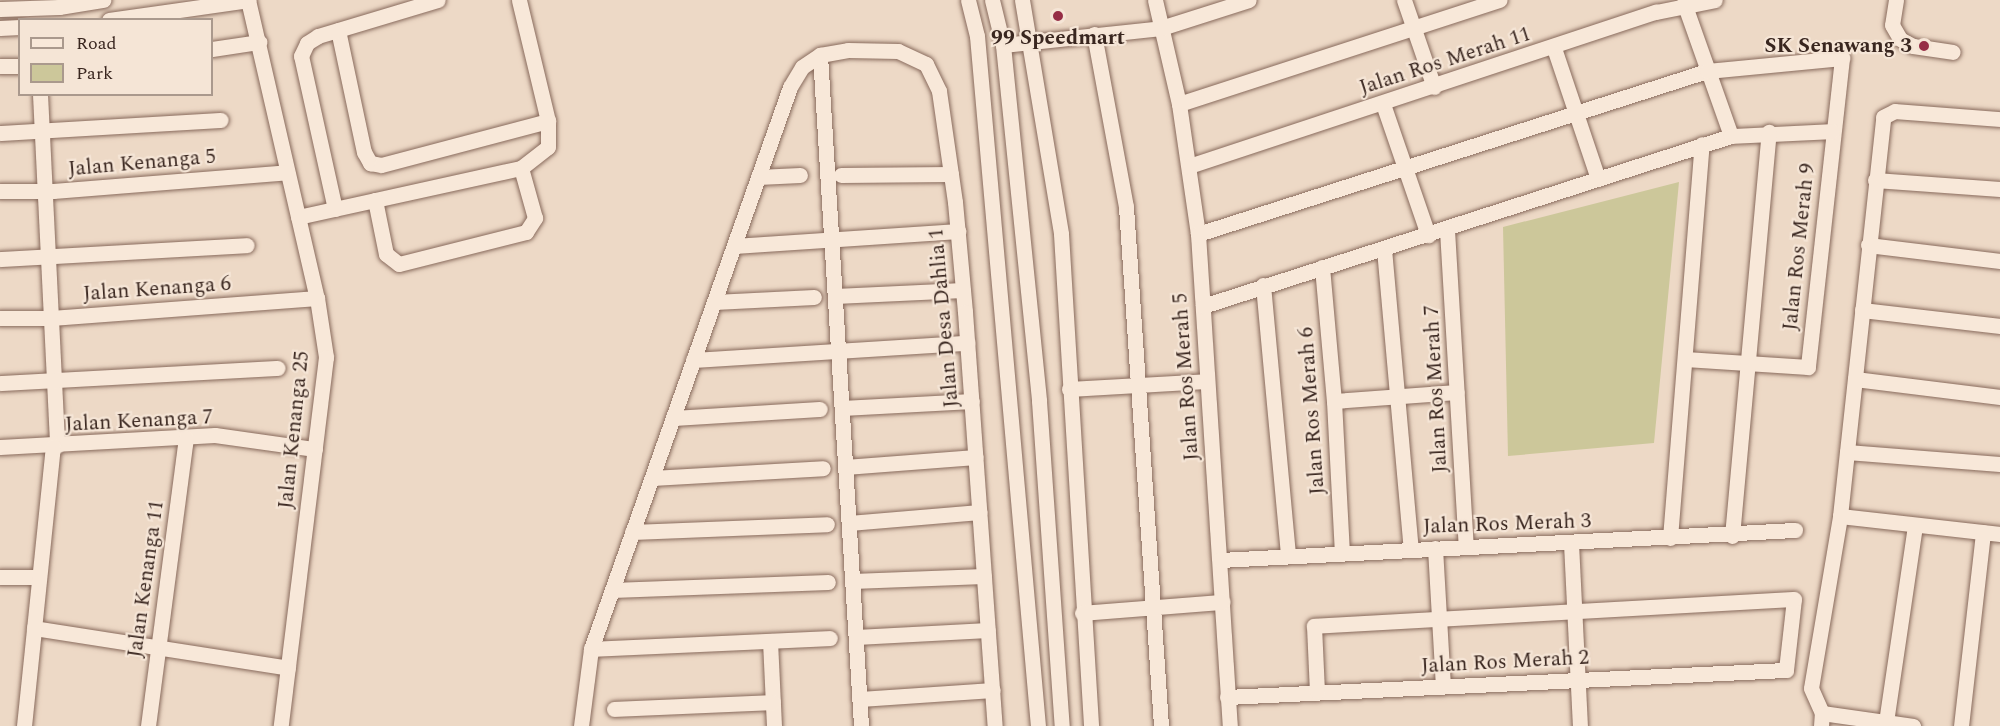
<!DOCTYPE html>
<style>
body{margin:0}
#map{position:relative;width:2000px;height:726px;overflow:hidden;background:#edd9c6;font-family:Spectral,serif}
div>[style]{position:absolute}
.green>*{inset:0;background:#ccc79a}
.roads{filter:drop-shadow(0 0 2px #886a5c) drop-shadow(0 0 2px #886a5c)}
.minor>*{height:15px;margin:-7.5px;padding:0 7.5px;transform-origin:7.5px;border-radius:7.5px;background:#f8e8d9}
.dots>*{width:16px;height:16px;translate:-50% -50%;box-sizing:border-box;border:3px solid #f5e5d6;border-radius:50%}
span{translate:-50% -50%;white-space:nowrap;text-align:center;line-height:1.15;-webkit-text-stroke:4.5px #f5e5d6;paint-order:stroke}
.poi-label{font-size:21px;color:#39261f;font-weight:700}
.right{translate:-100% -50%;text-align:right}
.street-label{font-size:21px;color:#39261f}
.legend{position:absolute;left:18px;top:18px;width:195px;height:78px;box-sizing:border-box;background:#f5e5d6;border:2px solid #aa998d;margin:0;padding:8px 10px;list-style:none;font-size:18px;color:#39261f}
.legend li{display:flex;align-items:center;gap:12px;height:30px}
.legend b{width:30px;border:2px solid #aa998d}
</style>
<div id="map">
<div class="green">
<div style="clip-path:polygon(1679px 182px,1654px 443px,1508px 456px,1503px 227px)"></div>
</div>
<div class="roads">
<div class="minor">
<div style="left:248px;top:0;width:306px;rotate:77deg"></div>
<div style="left:317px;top:298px;width:60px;rotate:81.3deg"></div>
<div style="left:326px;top:357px;width:372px;rotate:97deg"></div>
<div style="left:968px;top:0;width:37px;rotate:76deg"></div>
<div style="left:977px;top:36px;width:693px;rotate:84.95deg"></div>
<div style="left:992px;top:0;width:46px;rotate:76.3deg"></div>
<div style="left:1003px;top:45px;width:358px;rotate:84.2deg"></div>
<div style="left:1039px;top:401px;width:326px;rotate:86deg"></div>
<div style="left:1022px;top:0;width:237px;rotate:80.5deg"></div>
<div style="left:1061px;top:234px;width:493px;rotate:86.5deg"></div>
<div style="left:1155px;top:0;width:107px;rotate:77deg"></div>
<div style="left:1179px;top:104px;width:131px;rotate:81.7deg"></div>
<div style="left:1198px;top:234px;width:493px;rotate:86.3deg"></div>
<div style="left:1404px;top:0;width:92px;rotate:71deg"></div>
<div style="left:1896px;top:0;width:25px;rotate:99deg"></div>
<div style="left:1892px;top:25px;width:16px;rotate:60deg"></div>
<div style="left:1900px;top:39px;width:15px;rotate:28deg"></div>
<div style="left:1913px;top:46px;width:40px;rotate:8.5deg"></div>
<div style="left:1684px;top:3px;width:141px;rotate:70.5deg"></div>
<div style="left:0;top:9px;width:59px;rotate:-1.9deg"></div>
<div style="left:59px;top:7px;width:45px;rotate:-9deg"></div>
<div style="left:109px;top:20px;width:141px;rotate:-8.1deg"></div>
<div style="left:0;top:28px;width:20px;rotate:-3deg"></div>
<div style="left:338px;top:30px;width:125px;rotate:78deg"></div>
<div style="left:364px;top:152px;width:13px;rotate:61deg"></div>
<div style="left:370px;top:163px;width:11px;rotate:10deg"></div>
<div style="left:381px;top:165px;width:173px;rotate:-14.8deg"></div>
<div style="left:1094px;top:34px;width:176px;rotate:79.5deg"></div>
<div style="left:1126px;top:207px;width:520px;rotate:86.14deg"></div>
<div style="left:1003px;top:45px;width:159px;rotate:-6.1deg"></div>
<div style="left:1161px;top:28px;width:92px;rotate:-17.7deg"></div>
<div style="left:1554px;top:48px;width:138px;rotate:71.4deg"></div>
<div style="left:212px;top:49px;width:48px;rotate:-8.5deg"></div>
<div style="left:820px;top:55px;width:672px;rotate:86.5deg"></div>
<div style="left:0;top:66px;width:20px"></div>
<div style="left:40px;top:94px;width:352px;rotate:87.2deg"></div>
<div style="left:1179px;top:104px;width:337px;rotate:-18deg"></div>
<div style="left:1383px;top:104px;width:139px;rotate:71deg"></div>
<div style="left:0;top:133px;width:221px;rotate:-3.4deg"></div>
<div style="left:1189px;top:166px;width:492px;rotate:-18.3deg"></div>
<div style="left:1656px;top:12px;width:60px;rotate:-11.5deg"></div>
<div style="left:841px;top:175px;width:110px;rotate:-0.5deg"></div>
<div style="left:758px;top:177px;width:42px;rotate:-2.7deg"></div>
<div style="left:1875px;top:180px;width:125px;rotate:4.1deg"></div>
<div style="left:0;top:191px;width:53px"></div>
<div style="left:53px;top:191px;width:235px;rotate:-4.6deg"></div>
<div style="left:375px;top:200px;width:149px;rotate:-12.4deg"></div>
<div style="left:521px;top:168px;width:34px;rotate:-38deg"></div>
<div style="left:548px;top:147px;width:26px;rotate:-90deg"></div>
<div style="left:548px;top:121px;width:124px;rotate:-103.5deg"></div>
<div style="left:335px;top:209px;width:157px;rotate:-102.5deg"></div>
<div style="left:301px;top:56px;width:14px;rotate:-65deg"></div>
<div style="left:307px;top:43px;width:13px;rotate:-32deg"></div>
<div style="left:318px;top:36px;width:125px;rotate:-16.7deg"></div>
<div style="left:298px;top:217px;width:79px;rotate:-12.4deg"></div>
<div style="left:375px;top:200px;width:55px;rotate:78.5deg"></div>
<div style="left:386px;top:254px;width:16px;rotate:38deg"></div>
<div style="left:399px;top:264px;width:131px;rotate:-14.1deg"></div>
<div style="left:526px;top:232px;width:17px;rotate:-57deg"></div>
<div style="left:535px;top:218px;width:52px;rotate:-105.6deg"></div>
<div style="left:1447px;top:230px;width:317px;rotate:86.6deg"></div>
<div style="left:1198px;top:234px;width:534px;rotate:-17.76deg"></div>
<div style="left:1707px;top:71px;width:136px;rotate:-5.5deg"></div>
<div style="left:1842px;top:58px;width:311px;rotate:96.3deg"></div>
<div style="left:1808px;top:367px;width:123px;rotate:-176.3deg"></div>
<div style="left:1868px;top:245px;width:133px;rotate:6.9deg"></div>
<div style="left:734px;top:246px;width:225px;rotate:-3.8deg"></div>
<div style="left:1384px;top:249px;width:301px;rotate:84.9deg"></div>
<div style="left:0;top:259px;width:247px;rotate:-3.2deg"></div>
<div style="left:1322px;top:267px;width:135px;rotate:84.9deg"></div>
<div style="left:1334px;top:401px;width:151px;rotate:87deg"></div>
<div style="left:1263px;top:285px;width:270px;rotate:84.7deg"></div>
<div style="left:835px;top:296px;width:128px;rotate:-2.7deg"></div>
<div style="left:714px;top:302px;width:100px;rotate:-2.9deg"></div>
<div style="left:1203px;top:306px;width:555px;rotate:-17.85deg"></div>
<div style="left:1731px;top:136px;width:101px;rotate:-2.8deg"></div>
<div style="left:1862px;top:310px;width:139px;rotate:6.6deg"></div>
<div style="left:0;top:318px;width:51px"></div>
<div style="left:51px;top:318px;width:267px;rotate:-4.3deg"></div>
<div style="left:693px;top:360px;width:275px;rotate:-3.6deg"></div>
<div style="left:1855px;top:379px;width:146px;rotate:7.1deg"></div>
<div style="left:0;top:383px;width:278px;rotate:-3.1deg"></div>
<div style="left:1069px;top:389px;width:137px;rotate:-3.3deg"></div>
<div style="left:1334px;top:401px;width:123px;rotate:-4.2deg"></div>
<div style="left:842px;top:408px;width:130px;rotate:-3.1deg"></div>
<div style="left:673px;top:418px;width:147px;rotate:-3.5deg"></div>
<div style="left:0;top:447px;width:215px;rotate:-3.2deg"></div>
<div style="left:215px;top:435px;width:101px;rotate:8deg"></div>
<div style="left:1847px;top:452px;width:153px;rotate:4.5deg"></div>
<div style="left:845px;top:467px;width:131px;rotate:-4.4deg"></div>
<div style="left:652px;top:478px;width:171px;rotate:-3.3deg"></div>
<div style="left:1840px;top:516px;width:161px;rotate:6.4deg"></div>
<div style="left:849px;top:523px;width:131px;rotate:-4.8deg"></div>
<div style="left:632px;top:532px;width:195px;rotate:-2.3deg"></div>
<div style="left:1732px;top:536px;width:406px;rotate:-84.8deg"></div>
<div style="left:1670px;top:538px;width:395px;rotate:-85.4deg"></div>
<div style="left:1571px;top:543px;width:183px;rotate:87.2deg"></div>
<div style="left:1435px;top:548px;width:138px;rotate:86.7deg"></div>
<div style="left:1220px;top:560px;width:576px;rotate:-2.99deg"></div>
<div style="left:0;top:577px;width:39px"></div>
<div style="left:852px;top:581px;width:132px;rotate:-2.2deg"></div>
<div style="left:612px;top:590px;width:216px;rotate:-2.1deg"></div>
<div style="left:1082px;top:613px;width:141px;rotate:-4.5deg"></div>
<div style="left:34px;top:628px;width:257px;rotate:8.9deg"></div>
<div style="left:856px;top:637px;width:132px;rotate:-3deg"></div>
<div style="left:770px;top:641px;width:85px;rotate:87.3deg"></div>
<div style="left:591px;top:649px;width:239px;rotate:-2.6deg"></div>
<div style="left:1227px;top:697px;width:560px;rotate:-2.77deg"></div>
<div style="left:1786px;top:670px;width:71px;rotate:-83.6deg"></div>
<div style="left:1794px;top:599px;width:481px;rotate:176.8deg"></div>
<div style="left:1314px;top:626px;width:66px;rotate:87.4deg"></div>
<div style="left:860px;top:699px;width:133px;rotate:-3.9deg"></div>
<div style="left:614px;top:709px;width:159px;rotate:-2.5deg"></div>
<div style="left:1822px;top:713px;width:92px;rotate:8.1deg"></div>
<div style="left:1886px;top:722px;width:199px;rotate:-81.6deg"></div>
<div style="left:24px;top:726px;width:281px;rotate:-84.1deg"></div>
<div style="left:148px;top:726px;width:291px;rotate:-82.5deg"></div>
<div style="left:581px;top:726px;width:78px;rotate:-82.6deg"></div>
<div style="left:591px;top:649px;width:596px;rotate:-70.5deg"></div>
<div style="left:790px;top:87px;width:23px;rotate:-59deg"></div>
<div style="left:802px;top:67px;width:22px;rotate:-34deg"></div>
<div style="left:820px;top:55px;width:28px;rotate:-10deg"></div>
<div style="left:848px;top:50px;width:50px;rotate:1.1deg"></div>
<div style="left:898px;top:51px;width:31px;rotate:25deg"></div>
<div style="left:926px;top:64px;width:30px;rotate:64deg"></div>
<div style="left:939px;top:91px;width:112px;rotate:81.8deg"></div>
<div style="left:955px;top:202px;width:110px;rotate:84.8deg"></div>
<div style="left:965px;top:312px;width:415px;rotate:85.9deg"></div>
<div style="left:1821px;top:726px;width:13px;rotate:-86deg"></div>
<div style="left:1822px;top:713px;width:27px;rotate:-114deg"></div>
<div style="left:1811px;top:688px;width:174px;rotate:-80.4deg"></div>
<div style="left:1840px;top:516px;width:401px;rotate:-83.8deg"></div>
<div style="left:1883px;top:117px;width:13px;rotate:-27deg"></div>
<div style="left:1895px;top:111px;width:105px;rotate:4.4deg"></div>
<div style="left:1961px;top:726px;width:195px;rotate:-83.5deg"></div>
</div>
</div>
<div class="dots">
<div style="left:1058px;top:16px;background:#962d45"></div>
<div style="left:1924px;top:46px;background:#962d45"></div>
</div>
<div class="poi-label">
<span style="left:1058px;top:38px">99 Speedmart</span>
<span class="right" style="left:1912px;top:46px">SK Senawang 3</span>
</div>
<div class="street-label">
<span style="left:1445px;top:61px;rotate:-18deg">Jalan Ros Merah 11</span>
<span style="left:142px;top:163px;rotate:-5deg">Jalan Kenanga 5</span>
<span style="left:1799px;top:247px;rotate:-84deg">Jalan Ros Merah 9</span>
<span style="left:157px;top:289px;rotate:-4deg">Jalan Kenanga 6</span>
<span style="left:944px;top:318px;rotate:-95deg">Jalan Desa Dahlia 1</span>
<span style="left:1186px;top:377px;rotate:-94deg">Jalan Ros Merah 5</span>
<span style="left:1436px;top:389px;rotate:-93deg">Jalan Ros Merah 7</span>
<span style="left:1312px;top:411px;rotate:-94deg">Jalan Ros Merah 6</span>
<span style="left:139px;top:421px;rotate:-3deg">Jalan Kenanga 7</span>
<span style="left:294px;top:430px;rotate:-84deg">Jalan Kenanga 25</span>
<span style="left:1507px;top:524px;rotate:-2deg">Jalan Ros Merah 3</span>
<span style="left:146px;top:579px;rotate:-82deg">Jalan Kenanga 11</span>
<span style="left:1505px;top:662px;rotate:-3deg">Jalan Ros Merah 2</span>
</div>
<ul class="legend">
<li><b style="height:8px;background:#f8e8d9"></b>Road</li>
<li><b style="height:16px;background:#ccc79a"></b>Park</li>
</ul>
</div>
